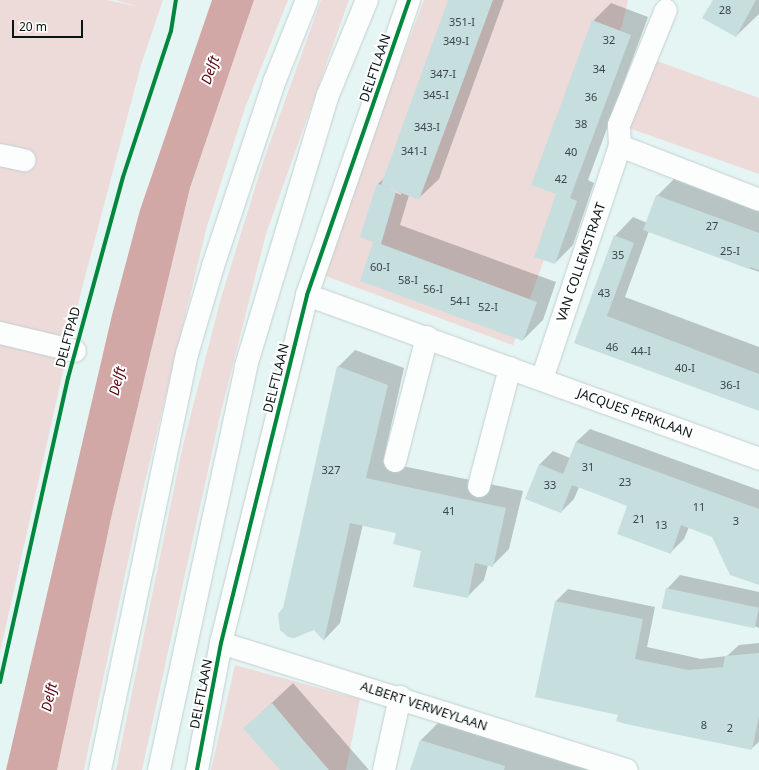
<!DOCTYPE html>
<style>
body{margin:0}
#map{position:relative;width:759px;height:770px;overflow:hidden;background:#e5f5f4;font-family:"Noto Sans",sans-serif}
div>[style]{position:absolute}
.green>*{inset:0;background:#eddbda}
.water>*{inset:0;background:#d2a8a6}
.shadow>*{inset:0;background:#0003}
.building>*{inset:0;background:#c7dede;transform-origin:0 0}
.roads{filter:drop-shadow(0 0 1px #c2cfcf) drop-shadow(0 0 1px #c2cfcf)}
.minor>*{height:22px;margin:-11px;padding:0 11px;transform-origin:11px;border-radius:11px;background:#fbfefd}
.major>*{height:22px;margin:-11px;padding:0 11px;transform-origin:11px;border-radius:11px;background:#fbfefd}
.cycleway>*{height:4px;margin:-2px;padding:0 2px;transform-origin:2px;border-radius:2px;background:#00873e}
span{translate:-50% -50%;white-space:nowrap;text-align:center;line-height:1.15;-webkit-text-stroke:4px #fff;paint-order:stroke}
.number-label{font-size:11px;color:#394646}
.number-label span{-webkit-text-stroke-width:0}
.street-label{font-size:13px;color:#0a1414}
.water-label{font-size:14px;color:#57030f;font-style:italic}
.scale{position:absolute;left:12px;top:20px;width:71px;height:18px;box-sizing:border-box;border:2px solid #0a1414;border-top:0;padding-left:5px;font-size:12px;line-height:14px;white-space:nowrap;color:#0a1414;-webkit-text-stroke:3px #fff;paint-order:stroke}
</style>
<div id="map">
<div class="green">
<div style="clip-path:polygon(0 0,107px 0,141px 7px,115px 0,163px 0,141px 65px,80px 296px,0 652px)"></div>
<div style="clip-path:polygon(254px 0,288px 0,245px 108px,207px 226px,143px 490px,84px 770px,57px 770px,112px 514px,190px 188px)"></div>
<div style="clip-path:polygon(321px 0,349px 0,266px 234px,220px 416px,142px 770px,116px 770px,183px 445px,221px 298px,263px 162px)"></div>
<div style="clip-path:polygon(424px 0,628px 0,622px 25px,588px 112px,596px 117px,513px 345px,320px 274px)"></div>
<div style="clip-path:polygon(654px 60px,759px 98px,759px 174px,629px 128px)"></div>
<div style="clip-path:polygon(235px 665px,360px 699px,346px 770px,211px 770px)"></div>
</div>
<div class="water">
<div style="clip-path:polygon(212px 0,254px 0,190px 188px,112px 514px,57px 770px,6px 770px,112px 315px,140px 210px)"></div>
</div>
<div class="shadow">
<div style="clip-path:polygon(evenodd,449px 0,504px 0,439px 179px,419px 198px,409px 195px,400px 225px,556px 282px,543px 320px,523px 340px,375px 241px,378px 184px,385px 177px,449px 0,388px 187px,401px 193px,401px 195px,388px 189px,388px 187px)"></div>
<div style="clip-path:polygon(714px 0,759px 0,759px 14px,736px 36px)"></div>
<div style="clip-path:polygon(611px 3px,648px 17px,588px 180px,594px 183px,573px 245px,555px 263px,558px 193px,593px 21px)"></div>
<div style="clip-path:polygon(678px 175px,759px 205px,759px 272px,649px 231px,625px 297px,759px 347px,759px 410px,575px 343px,615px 236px,633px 217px,647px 223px,657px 196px)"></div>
<div style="clip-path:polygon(355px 350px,404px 368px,383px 462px,523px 491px,509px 549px,492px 566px,488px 565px,484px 580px,467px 597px,422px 550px,397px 532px,363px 524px,340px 623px,324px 640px,314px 628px,284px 608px,338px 367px)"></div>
<div style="clip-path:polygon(590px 429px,759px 490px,759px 584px,713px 536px,689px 527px,684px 539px,671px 552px,628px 505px,579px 487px,574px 499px,561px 512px,539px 465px,553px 451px,570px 458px,576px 442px)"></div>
<div style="clip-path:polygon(680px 575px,759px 592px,759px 628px,667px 589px)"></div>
<div style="clip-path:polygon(568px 589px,655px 607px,647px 647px,701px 659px,727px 656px,739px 645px,759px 643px,759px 742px,751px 749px,619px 714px,556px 601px)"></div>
<div style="clip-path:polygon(293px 683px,369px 770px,281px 770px,245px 728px)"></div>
<div style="clip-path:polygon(439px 722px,594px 770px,411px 770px,421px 740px)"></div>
</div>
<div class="building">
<div style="clip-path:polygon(448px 0,493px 0,419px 200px,386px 187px,396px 192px,381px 244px,537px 302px,523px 341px,360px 281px,373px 242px,360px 237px,377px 183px,381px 185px)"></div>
<div style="clip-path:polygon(713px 0,756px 0,736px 37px,702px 18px)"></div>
<div style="clip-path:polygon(592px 20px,631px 35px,570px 198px,577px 201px,555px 264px,534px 257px,556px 194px,531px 185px)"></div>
<div style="clip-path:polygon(656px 195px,759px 233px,759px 270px,750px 267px,749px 269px,643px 230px)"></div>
<div style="clip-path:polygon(614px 235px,634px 243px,607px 316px,759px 374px,759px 411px,574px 343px)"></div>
<div style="clip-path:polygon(337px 366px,388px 385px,366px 478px,506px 508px,493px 567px,475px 563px,468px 598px,413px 587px,421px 551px,393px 544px,396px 533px,350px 523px,324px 641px,314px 630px,294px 638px,288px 637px,280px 630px,278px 614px,283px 608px)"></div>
<div style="clip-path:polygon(576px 442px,759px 509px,759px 585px,730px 575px,712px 537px,681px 525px,671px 554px,617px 534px,627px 506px,599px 495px,572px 485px,561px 513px,525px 499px,539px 464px,563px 474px)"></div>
<div style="left:666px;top:588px;width:95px;height:21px;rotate:12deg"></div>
<div style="clip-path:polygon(555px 601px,643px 619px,635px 659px,688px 670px,723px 667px,725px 656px,759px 653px,759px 716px,752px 750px,626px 724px,616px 721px,618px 715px,535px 697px)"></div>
<div style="clip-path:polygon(272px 703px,304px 741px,329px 770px,280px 770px,263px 751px,243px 728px)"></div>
<div style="clip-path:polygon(420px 740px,505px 766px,504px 770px,410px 770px)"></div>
</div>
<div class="roads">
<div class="minor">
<div style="left:620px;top:146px;width:21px;rotate:-93deg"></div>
<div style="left:619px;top:125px;width:124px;rotate:-67.8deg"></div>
<div style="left:0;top:155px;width:25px;rotate:12deg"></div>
<div style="left:307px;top:295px;width:481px;rotate:19.9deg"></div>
<div style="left:0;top:333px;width:77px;rotate:13.5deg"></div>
<div style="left:542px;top:379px;width:246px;rotate:-71.5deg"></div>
<div style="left:620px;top:146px;width:149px;rotate:21.2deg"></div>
<div style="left:395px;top:461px;width:128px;rotate:-75.5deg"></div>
<div style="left:479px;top:486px;width:122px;rotate:-75.3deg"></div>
<div style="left:221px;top:643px;width:425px;rotate:17.4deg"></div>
<div style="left:197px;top:770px;width:129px;rotate:-79.3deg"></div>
<div style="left:221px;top:643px;width:358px;rotate:-76.1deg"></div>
<div style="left:307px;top:295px;width:312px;rotate:-70.9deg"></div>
<div style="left:384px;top:770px;width:75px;rotate:-77.6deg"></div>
</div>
<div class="major">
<div style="left:100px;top:770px;width:425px;rotate:-78.2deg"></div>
<div style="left:187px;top:354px;width:92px;rotate:-73.5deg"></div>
<div style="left:213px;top:266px;width:196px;rotate:-71.6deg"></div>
<div style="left:275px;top:80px;width:86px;rotate:-68.2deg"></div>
<div style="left:159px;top:770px;width:413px;rotate:-77.8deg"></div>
<div style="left:246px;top:366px;width:283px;rotate:-73.2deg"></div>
<div style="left:328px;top:95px;width:103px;rotate:-67.7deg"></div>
</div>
</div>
<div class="cycleway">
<div style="left:0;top:682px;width:312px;rotate:-77.4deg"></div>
<div style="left:68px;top:378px;width:208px;rotate:-74.7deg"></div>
<div style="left:123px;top:177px;width:154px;rotate:-71.8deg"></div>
<div style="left:171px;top:31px;width:31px;rotate:-81deg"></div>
<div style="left:197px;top:770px;width:129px;rotate:-79.3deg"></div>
<div style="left:221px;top:643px;width:358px;rotate:-76.1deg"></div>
<div style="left:307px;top:295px;width:312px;rotate:-70.9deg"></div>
</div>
<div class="number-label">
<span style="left:725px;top:10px">28</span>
<span style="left:462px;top:22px">351-I</span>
<span style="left:609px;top:40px">32</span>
<span style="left:456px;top:41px">349-I</span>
<span style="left:599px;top:69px">34</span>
<span style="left:443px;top:74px">347-I</span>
<span style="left:436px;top:95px">345-I</span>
<span style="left:591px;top:97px">36</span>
<span style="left:581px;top:124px">38</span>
<span style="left:427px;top:127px">343-I</span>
<span style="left:414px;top:151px">341-I</span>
<span style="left:571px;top:152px">40</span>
<span style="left:561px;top:179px">42</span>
<span style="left:712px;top:226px">27</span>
<span style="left:730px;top:251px">25-I</span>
<span style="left:618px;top:255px">35</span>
<span style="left:380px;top:267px">60-I</span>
<span style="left:408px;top:280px">58-I</span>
<span style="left:433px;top:289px">56-I</span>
<span style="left:604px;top:293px">43</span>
<span style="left:460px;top:301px">54-I</span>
<span style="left:488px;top:307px">52-I</span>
<span style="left:612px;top:347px">46</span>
<span style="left:641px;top:351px">44-I</span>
<span style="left:685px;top:368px">40-I</span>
<span style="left:730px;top:385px">36-I</span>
<span style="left:588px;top:467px">31</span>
<span style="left:331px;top:470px">327</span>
<span style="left:625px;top:482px">23</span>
<span style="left:550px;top:485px">33</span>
<span style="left:699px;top:507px">11</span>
<span style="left:449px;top:511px">41</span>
<span style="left:639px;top:519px">21</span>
<span style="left:736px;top:521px">3</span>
<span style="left:661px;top:525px">13</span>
<span style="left:704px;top:725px">8</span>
<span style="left:730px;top:728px">2</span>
</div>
<div class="street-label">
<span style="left:375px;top:68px;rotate:-71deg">DELFTLAAN</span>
<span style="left:581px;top:262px;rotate:-71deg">VAN COLLEMSTRAAT</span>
<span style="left:68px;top:337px;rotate:-75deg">DELFTPAD</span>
<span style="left:276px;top:378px;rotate:-76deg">DELFTLAAN</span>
<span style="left:635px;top:413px;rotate:20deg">JACQUES PERKLAAN</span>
<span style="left:201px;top:694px;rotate:-79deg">DELFTLAAN</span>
<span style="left:424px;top:706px;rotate:18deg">ALBERT VERWEYLAAN</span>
</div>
<div class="water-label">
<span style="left:210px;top:70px;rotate:-71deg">Delft</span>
<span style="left:117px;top:381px;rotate:-76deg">Delft</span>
<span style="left:49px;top:697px;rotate:-78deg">Delft</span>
</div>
<div class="scale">20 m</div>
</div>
